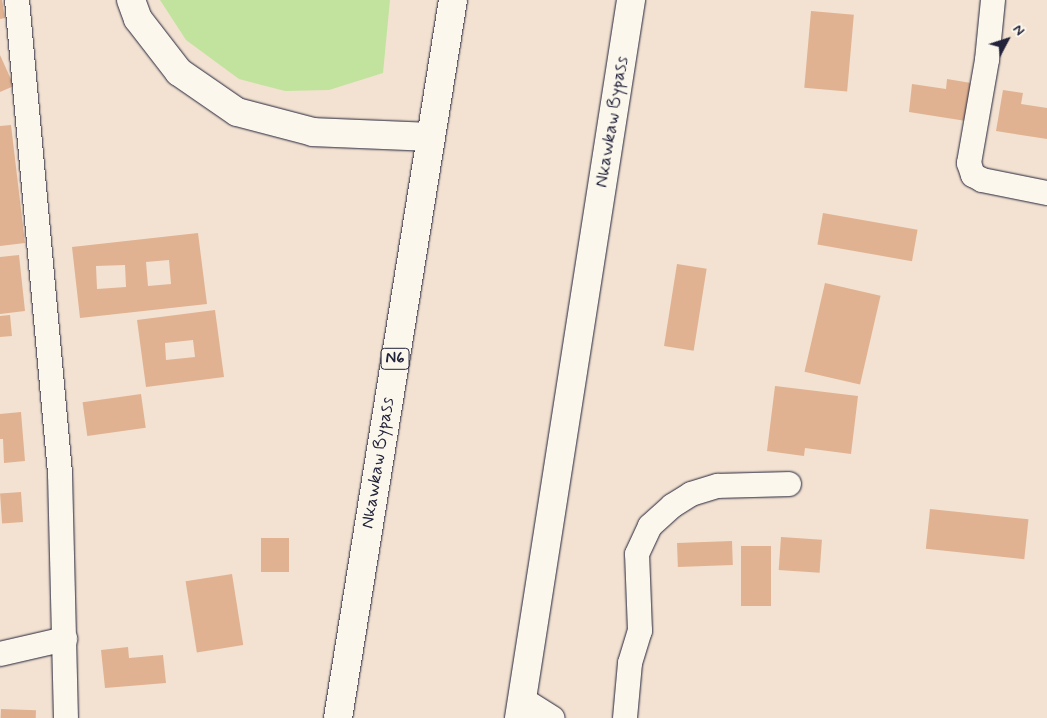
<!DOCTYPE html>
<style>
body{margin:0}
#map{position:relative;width:1047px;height:718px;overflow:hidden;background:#f3e2d1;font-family:Mynerve,sans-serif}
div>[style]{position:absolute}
.green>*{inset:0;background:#c1e39d}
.building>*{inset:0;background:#e0b291;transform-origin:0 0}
.roads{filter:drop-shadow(0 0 1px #22223b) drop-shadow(0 0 1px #22223b)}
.street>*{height:24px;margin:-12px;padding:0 12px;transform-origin:12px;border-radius:12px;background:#fbf7ec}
.highway>*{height:28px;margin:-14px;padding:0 14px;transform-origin:14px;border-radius:14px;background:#fbf7ec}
span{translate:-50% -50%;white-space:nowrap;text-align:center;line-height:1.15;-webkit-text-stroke:4px #fbf7ec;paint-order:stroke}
.shield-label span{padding:1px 4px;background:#fbf7ec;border:1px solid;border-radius:4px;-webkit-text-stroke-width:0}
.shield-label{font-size:16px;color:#22223b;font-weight:700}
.street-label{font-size:18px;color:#22223b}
.north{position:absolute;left:982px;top:15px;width:50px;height:50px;-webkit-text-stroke:4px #fbf7ec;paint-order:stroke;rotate:50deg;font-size:14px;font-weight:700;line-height:20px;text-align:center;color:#22223b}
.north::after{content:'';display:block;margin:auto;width:18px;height:22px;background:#22223b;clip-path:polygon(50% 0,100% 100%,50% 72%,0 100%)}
</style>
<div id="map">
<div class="green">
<div style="clip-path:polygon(160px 0,390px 0,383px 73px,329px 90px,285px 91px,239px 79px,186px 40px)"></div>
</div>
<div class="building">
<div style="clip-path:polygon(0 0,2px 0,5px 18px,0 19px)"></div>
<div style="left:811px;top:11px;width:43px;height:77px;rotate:5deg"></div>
<div style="clip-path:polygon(0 55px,14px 86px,0 92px)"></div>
<div style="clip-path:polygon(947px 79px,971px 83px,966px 121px,909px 112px,912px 84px,946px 89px)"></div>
<div style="clip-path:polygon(1003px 90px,1023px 93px,1021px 104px,1047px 108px,1047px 139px,996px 131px)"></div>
<div style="clip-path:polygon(11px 125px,25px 243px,0 246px,0 126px)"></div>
<div style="left:823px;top:213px;width:96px;height:32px;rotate:10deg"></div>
<div style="clip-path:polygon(evenodd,198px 233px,207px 304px,80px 318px,72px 247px,198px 233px,169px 260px,171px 284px,148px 286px,146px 262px,169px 260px,198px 233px,125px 265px,126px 287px,97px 289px,96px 266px,125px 265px)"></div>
<div style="clip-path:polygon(19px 255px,25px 311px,0 314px,0 257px)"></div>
<div style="left:677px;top:264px;width:30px;height:83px;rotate:9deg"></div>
<div style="left:825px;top:283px;width:57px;height:91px;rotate:13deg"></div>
<div style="clip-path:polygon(evenodd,215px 310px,224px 377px,146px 387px,137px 320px,215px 310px,193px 340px,195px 357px,166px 360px,165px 343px,193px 340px)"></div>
<div style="clip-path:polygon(10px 315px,12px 336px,0 337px,0 316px)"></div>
<div style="clip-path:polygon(775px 386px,858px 396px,851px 454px,805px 448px,804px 456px,767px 451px)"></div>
<div style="left:141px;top:394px;width:34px;height:59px;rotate:82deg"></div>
<div style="clip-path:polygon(21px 412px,25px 461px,4px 463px,3px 439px,0 439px,0 414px)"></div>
<div style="left:21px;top:492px;width:30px;height:21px;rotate:86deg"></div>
<div style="left:930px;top:509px;width:99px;height:40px;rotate:6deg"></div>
<div style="left:781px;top:537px;width:41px;height:33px;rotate:4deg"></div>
<div style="left:261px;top:538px;width:28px;height:34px"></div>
<div style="left:732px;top:541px;width:24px;height:55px;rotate:88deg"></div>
<div style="left:741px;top:546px;width:30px;height:60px"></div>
<div style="left:232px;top:574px;width:72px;height:47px;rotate:81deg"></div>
<div style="clip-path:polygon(128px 647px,129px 658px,163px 655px,166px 683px,105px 688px,101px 650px)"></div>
<div style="left:1px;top:709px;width:35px;height:9px;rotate:2deg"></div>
</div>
<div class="roads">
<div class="street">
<div style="left:17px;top:0;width:476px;rotate:84.8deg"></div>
<div style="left:60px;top:474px;width:244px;rotate:88.6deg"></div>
<div style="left:993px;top:0;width:60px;rotate:95.7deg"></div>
<div style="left:987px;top:60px;width:105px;rotate:99.9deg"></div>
<div style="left:969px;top:163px;width:13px;rotate:72deg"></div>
<div style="left:973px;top:175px;width:10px;rotate:29deg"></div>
<div style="left:982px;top:180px;width:66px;rotate:11.3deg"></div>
<div style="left:0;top:654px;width:67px;rotate:-13deg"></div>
<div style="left:522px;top:699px;width:36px;rotate:32deg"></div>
<div style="left:625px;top:718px;width:55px;rotate:-84.8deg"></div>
<div style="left:630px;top:663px;width:34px;rotate:-73deg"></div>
<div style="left:640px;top:631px;width:77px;rotate:-92.2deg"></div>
<div style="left:637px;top:554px;width:31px;rotate:-65deg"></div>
<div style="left:650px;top:526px;width:30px;rotate:-42deg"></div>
<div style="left:672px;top:506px;width:22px;rotate:-32deg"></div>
<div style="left:691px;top:494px;width:28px;rotate:-17deg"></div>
<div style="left:718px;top:486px;width:71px;rotate:-1.6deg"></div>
</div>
<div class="highway">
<div style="left:131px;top:0;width:20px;rotate:70deg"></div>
<div style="left:138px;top:19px;width:67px;rotate:52.3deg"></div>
<div style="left:179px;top:72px;width:70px;rotate:34.6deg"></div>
<div style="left:237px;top:112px;width:79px;rotate:14.7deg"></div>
<div style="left:313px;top:132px;width:117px;rotate:2.4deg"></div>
<div style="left:338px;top:718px;width:727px;rotate:-80.9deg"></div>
<div style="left:519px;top:718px;width:727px;rotate:-81.13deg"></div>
</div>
</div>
<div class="shield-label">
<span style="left:395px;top:359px">N6</span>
</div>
<div class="street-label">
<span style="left:612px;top:122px;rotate:-81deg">Nkawkaw Bypass</span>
<span style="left:378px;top:463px;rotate:-81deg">Nkawkaw Bypass</span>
</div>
<div class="north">N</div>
</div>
